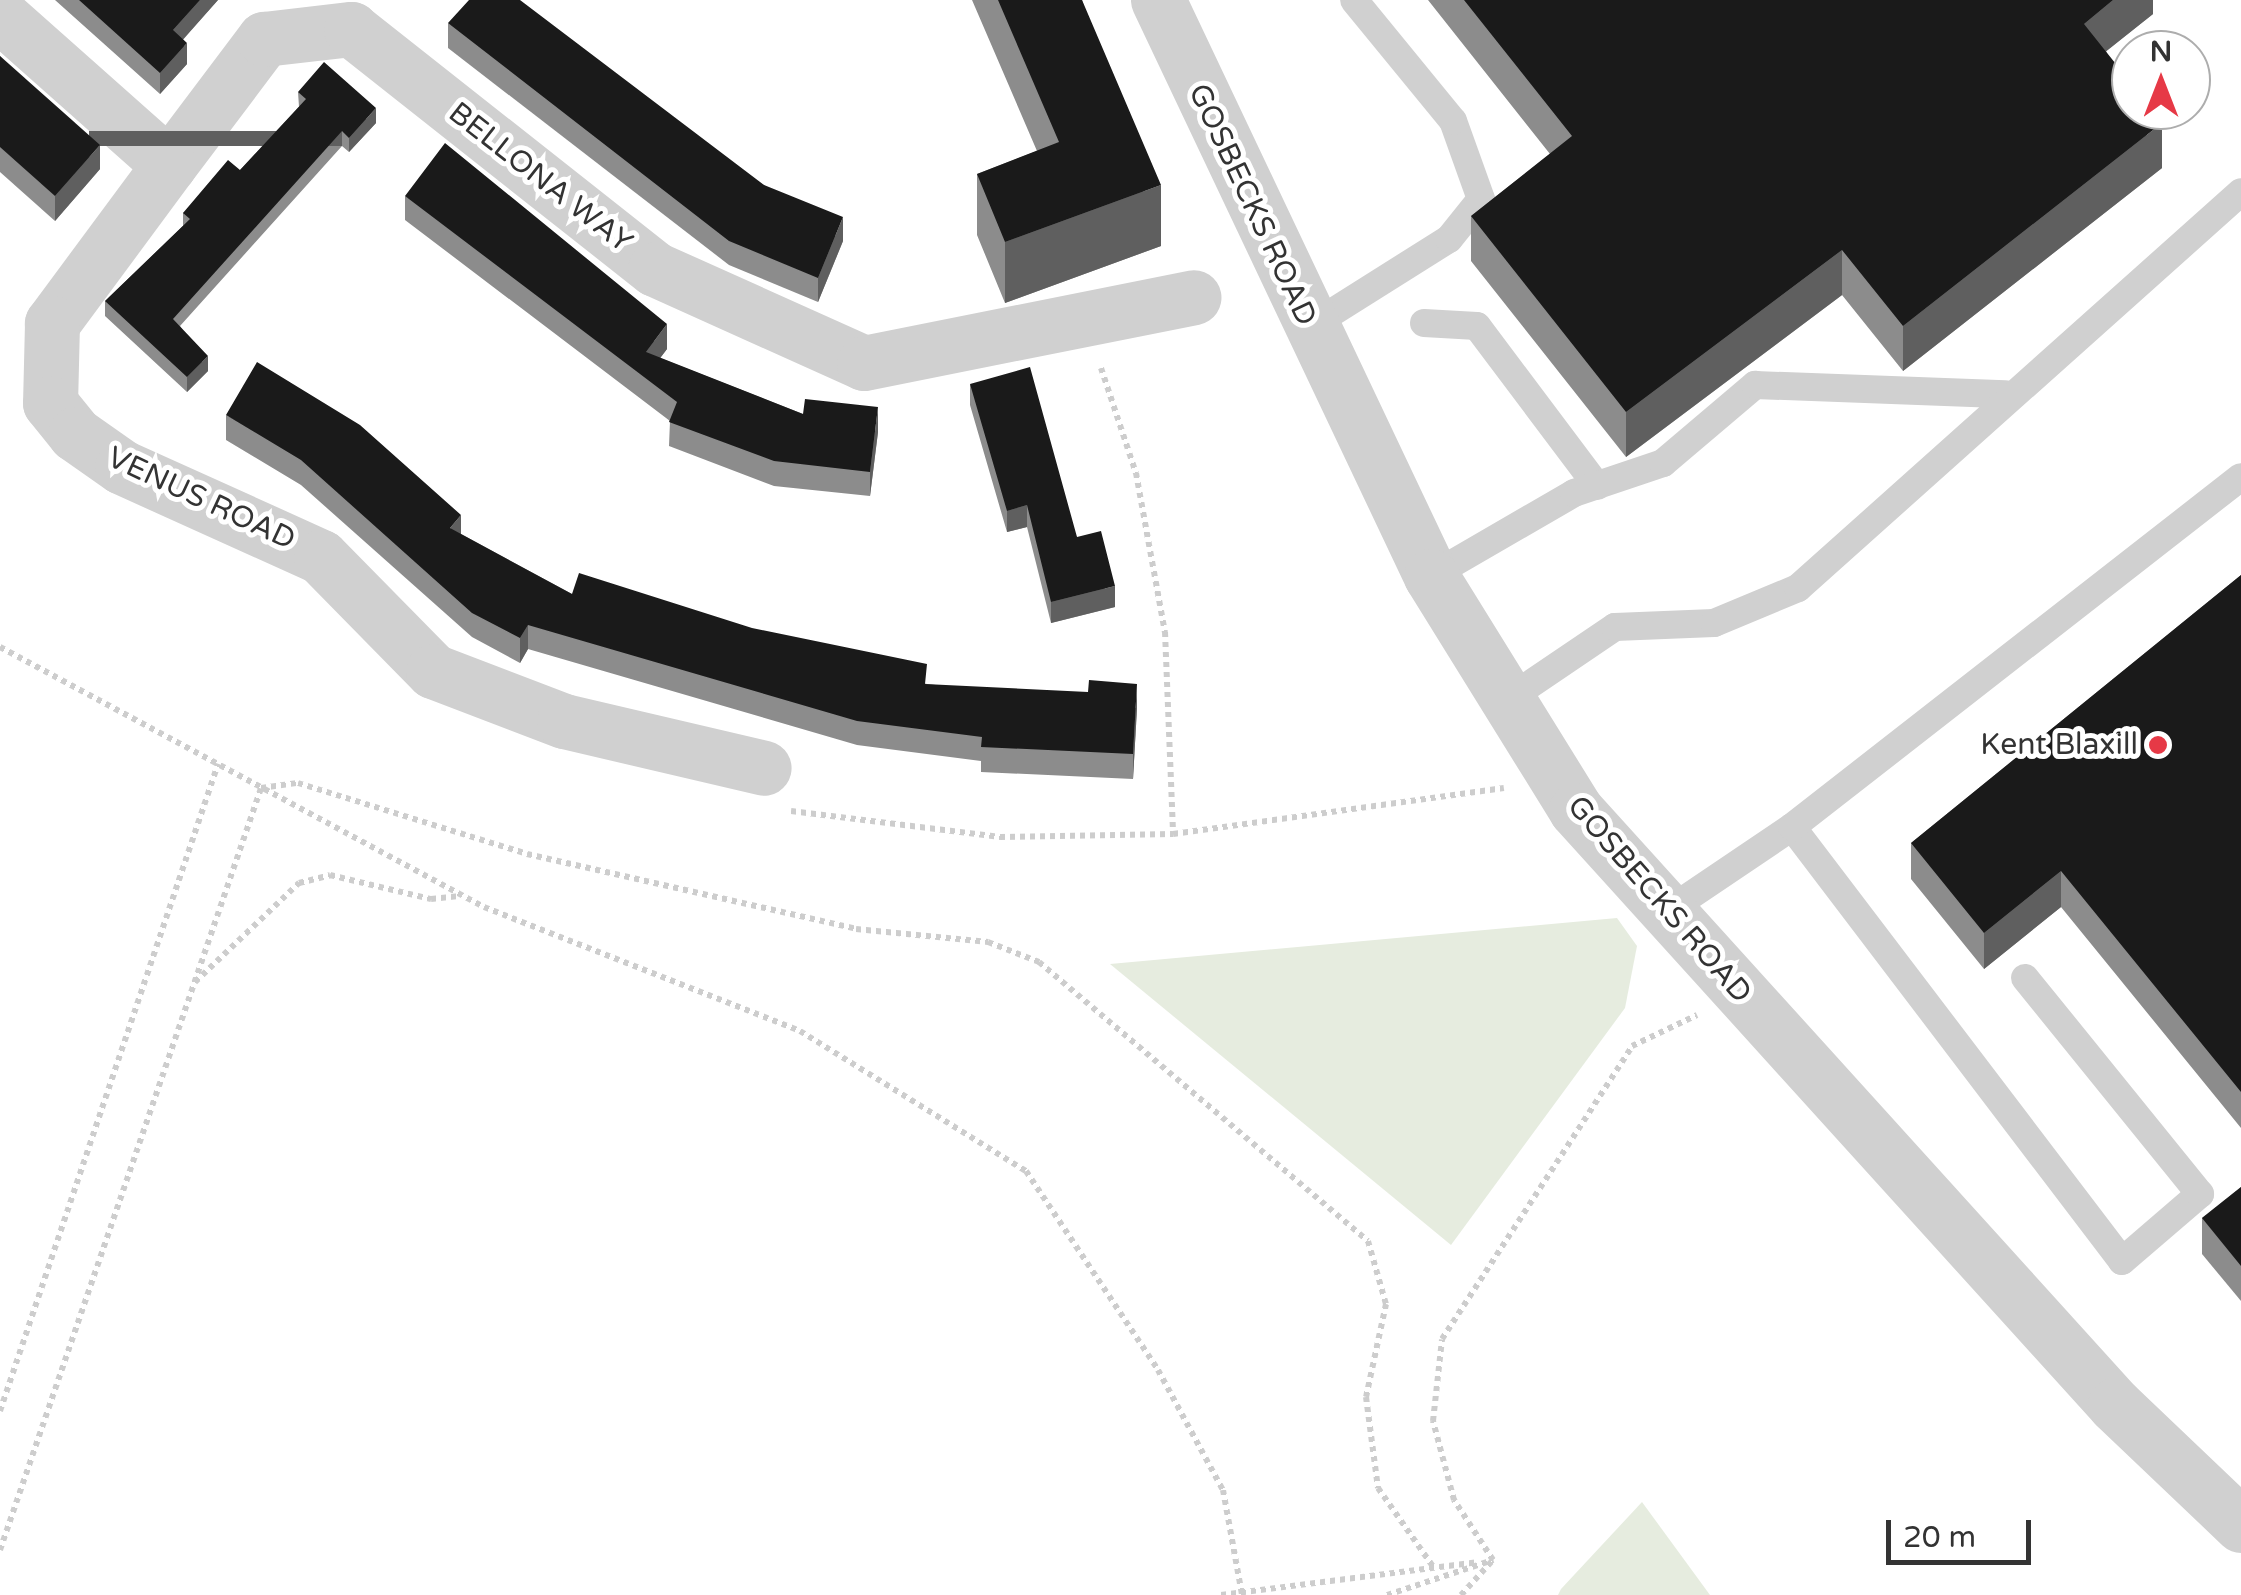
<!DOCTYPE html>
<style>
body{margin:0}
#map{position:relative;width:2241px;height:1595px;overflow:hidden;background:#fff;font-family:"Varela Round",sans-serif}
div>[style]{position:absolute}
.green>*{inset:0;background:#e6ecdf}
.path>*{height:6px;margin-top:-3px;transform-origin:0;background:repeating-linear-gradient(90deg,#cdcdcd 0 5px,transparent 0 10px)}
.service>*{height:28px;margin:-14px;padding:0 14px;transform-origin:14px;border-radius:14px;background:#d0d0d0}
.minor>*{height:55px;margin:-27.5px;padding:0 27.5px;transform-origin:27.5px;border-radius:27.5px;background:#d0d0d0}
.tertiary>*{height:55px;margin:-27.5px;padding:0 27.5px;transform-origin:27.5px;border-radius:27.5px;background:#d0d0d0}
.wall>*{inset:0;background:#8c8c8c}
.shaded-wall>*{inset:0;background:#5f5f5f;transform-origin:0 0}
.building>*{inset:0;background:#1a1a1a}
.dots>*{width:28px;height:28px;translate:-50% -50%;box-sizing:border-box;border:5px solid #fff;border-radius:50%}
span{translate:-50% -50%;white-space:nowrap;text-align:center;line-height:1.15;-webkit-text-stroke:10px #fff;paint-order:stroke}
.street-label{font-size:30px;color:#333}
.poi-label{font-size:30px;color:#333}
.right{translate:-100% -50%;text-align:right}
.north{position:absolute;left:2111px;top:30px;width:100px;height:100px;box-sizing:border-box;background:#fff;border:2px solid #adadad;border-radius:50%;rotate:0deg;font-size:28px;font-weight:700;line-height:40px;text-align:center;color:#333}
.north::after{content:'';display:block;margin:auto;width:35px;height:45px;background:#e63946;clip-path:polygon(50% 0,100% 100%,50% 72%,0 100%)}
.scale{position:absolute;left:1886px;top:1520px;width:145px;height:45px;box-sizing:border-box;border:5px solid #333;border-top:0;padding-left:12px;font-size:30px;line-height:35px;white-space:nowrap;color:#333;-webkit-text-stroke:8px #fff;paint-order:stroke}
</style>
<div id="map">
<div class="green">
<div style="clip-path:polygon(1617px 918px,1637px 946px,1625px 1008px,1451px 1245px,1110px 964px)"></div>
<div style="clip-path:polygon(1642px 1502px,1710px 1595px,1558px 1595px,1561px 1589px)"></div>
</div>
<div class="path">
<div style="left:1101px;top:368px;width:111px;rotate:71.6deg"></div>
<div style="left:1136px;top:473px;width:162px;rotate:79.7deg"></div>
<div style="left:1165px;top:632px;width:202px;rotate:87.7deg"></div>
<div style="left:0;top:647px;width:549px;rotate:28.24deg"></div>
<div style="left:484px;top:907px;width:339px;rotate:21.4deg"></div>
<div style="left:800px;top:1031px;width:266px;rotate:31.8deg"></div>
<div style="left:1026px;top:1171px;width:239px;rotate:56.4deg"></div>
<div style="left:1158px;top:1370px;width:136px;rotate:61.6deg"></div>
<div style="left:1223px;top:1490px;width:107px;rotate:79.7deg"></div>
<div style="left:791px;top:811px;width:211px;rotate:7.1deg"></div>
<div style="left:1000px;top:837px;width:173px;rotate:-1deg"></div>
<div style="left:1173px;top:834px;width:334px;rotate:-7.9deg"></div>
<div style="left:195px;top:982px;width:144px;rotate:-43.6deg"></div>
<div style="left:299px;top:883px;width:32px;rotate:-14deg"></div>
<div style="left:330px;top:875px;width:104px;rotate:13.4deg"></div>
<div style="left:431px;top:899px;width:30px;rotate:-6deg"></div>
<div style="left:0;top:1411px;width:683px;rotate:-71.38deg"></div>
<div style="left:0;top:1550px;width:805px;rotate:-71.09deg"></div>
<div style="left:261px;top:788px;width:37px;rotate:-8deg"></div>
<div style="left:298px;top:783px;width:240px;rotate:17.2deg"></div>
<div style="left:527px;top:854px;width:337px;rotate:12.8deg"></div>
<div style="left:856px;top:929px;width:133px;rotate:5.6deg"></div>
<div style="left:988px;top:942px;width:55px;rotate:21.4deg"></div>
<div style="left:1039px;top:962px;width:431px;rotate:40.3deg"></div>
<div style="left:1368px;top:1241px;width:66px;rotate:74.1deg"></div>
<div style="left:1386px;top:1304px;width:95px;rotate:102.1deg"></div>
<div style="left:1366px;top:1397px;width:92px;rotate:82.5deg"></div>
<div style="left:1378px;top:1488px;width:98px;rotate:55deg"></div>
<div style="left:1221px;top:1595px;width:258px;rotate:-7.3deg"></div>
<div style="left:1387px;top:1595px;width:112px;rotate:-18.3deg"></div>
<div style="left:1493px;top:1560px;width:72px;rotate:-123deg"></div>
<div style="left:1454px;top:1500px;width:82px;rotate:-104.9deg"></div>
<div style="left:1433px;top:1421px;width:82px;rotate:-83.7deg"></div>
<div style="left:1442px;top:1339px;width:349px;rotate:-57deg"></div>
<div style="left:1632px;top:1046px;width:72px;rotate:-25.5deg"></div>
<div style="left:1461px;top:1595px;width:46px;rotate:-47.6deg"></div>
</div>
<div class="service">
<div style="left:1424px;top:323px;width:53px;rotate:3.2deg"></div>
<div style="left:1477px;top:326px;width:200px;rotate:53.1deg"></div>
<div style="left:1309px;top:327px;width:165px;rotate:-32.2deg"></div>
<div style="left:1449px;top:239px;width:51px;rotate:-51.3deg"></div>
<div style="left:1481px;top:199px;width:83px;rotate:-109.7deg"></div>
<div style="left:1453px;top:121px;width:156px;rotate:-129.3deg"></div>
<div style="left:1431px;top:576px;width:165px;rotate:-30.1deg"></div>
<div style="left:1574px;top:493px;width:94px;rotate:-18.6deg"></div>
<div style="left:1663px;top:463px;width:121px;rotate:-40.3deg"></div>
<div style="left:1755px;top:385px;width:250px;rotate:2.1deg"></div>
<div style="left:1507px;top:700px;width:130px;rotate:-34.1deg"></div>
<div style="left:1615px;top:627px;width:99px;rotate:-2.3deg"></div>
<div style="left:1714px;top:623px;width:91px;rotate:-22.6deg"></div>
<div style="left:1798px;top:588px;width:594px;rotate:-41.79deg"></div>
<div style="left:1792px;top:827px;width:545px;rotate:52.75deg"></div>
<div style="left:2122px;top:1261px;width:103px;rotate:-40.7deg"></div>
<div style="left:2200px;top:1194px;width:278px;rotate:-129deg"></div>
<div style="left:1669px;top:910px;width:148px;rotate:-34deg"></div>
<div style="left:1792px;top:827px;width:569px;rotate:-37.94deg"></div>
</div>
<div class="minor">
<div style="left:0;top:15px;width:226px;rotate:41.6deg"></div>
<div style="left:169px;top:165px;width:158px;rotate:-53deg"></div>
<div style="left:264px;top:39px;width:88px;rotate:-6.6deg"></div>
<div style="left:351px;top:29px;width:387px;rotate:38.3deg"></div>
<div style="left:655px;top:269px;width:229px;rotate:24.2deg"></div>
<div style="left:864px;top:363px;width:336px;rotate:-11.3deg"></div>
<div style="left:169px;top:165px;width:197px;rotate:126.5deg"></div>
<div style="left:52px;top:323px;width:80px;rotate:91.4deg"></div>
<div style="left:50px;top:403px;width:40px;rotate:51deg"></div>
<div style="left:75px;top:434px;width:57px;rotate:35.1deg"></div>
<div style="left:122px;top:467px;width:218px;rotate:24.3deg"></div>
<div style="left:321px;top:557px;width:160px;rotate:45.5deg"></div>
<div style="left:433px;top:671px;width:140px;rotate:20.9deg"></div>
<div style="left:564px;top:721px;width:205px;rotate:13.2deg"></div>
</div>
<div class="tertiary">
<div style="left:1158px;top:0;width:637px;rotate:64.64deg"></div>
<div style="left:1431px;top:576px;width:275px;rotate:58.2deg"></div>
<div style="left:1576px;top:810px;width:803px;rotate:47.83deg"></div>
<div style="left:2115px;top:1405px;width:174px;rotate:43.6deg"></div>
</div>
<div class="wall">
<div style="clip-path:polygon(55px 0,218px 0,183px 39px,187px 64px,160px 94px)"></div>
<div style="clip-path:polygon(972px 0,1082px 0,1161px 246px,1005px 303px,977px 235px,977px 174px,1037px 151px)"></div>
<div style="clip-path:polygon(1428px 0,2153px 0,2153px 14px,2106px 51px,2162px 168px,1903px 371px,1842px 295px,1626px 457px,1471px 261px,1471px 216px,1550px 154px)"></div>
<div style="clip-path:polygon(448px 23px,764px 185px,843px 241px,818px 302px,729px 265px,448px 48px)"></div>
<div style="clip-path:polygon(0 56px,100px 169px,55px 221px,0 172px)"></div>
<div style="clip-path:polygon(298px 92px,376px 123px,349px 152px,342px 146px,180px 326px,208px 371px,187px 392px,105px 316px,105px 301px,183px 226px,183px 213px,240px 170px,299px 107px)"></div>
<div style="clip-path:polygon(405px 196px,667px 349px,660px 358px,803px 414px,878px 432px,870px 496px,774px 486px,669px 446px,670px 421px,405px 220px)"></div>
<div style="clip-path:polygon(970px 384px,1077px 537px,1115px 607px,1051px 623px,1027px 527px,1007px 532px,970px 405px)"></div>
<div style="clip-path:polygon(226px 415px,461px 534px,572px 594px,927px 684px,1137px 708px,1133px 779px,981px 772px,981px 761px,857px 745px,528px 649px,520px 663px,472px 637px,301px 485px,226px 440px)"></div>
<div style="clip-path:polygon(2241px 575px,2241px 1128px,2061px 907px,1984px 969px,1911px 879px,1911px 843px)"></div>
<div style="clip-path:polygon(2241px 1187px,2241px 1301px,2202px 1254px,2202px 1218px)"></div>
</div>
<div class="shaded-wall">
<div style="clip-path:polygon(200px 0,218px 0,173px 51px,173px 30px)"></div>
<div style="clip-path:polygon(2113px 0,2153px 0,2153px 14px,2084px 69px,2084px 24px)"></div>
<div style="clip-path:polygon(187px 43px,187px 64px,160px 94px,160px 73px)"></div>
<div style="clip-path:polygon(376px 108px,376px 123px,349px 152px,349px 138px)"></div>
<div style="clip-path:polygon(2162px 123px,2162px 168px,1903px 371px,1903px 326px)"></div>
<div style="left:342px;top:131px;width:15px;height:253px;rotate:90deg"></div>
<div style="clip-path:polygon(100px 145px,100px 169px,55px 221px,55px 196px)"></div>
<div style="clip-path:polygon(1161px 185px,1161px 246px,1005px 303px,1005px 242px)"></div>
<div style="clip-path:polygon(843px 217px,843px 241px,818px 302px,818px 278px)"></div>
<div style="clip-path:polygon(1842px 250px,1842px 295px,1626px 457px,1626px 412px)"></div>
<div style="clip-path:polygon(667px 324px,667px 349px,646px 377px,646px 352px)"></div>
<div style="clip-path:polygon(208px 356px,208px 371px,187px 392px,187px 377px)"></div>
<div style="clip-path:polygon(878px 407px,878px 432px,870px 496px,870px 472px)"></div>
<div style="clip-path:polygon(1027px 505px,1027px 527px,1007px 532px,1007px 511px)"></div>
<div style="clip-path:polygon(461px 515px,461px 540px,450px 528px)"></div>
<div style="clip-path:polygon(1115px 586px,1115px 607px,1051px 623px,1051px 602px)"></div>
<div style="clip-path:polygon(528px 625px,528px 649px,520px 663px,520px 638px)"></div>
<div style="clip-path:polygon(1137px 684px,1137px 708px,1133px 779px,1133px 754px)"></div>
<div style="clip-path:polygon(2061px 871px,2061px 907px,1984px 969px,1984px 933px)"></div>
</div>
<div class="building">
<div style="clip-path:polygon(79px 0,200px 0,173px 30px,187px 43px,160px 73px)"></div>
<div style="clip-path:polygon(469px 0,520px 0,764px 185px,843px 217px,818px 278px,729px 241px,448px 23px)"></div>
<div style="clip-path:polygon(998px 0,1082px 0,1161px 185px,1005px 242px,977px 174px,1059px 142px)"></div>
<div style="clip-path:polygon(1464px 0,2113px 0,2084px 24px,2131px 83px,2131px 110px,2152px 110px,2162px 123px,1903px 326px,1842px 250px,1626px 412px,1471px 216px,1572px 136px)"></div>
<div style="clip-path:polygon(0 56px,100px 145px,55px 196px,0 147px)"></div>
<div style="clip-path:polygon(324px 62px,376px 108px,349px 138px,342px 131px,173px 319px,208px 356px,187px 377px,105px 301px,190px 219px,183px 213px,228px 160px,240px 170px,306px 99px,298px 92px)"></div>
<div style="clip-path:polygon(445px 143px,667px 324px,646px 352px,803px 414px,805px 399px,878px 407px,870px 472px,774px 461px,669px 422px,677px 402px,405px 196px)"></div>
<div style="clip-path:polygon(257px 362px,360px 425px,461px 515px,450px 528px,572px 594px,579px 573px,752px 628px,927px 664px,925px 684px,1088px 692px,1089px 680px,1137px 684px,1133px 754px,981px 747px,982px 737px,857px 721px,528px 625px,520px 638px,472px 613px,301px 460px,226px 415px)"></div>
<div style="clip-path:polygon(1030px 367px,1077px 537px,1101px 531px,1115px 586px,1051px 602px,1027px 505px,1007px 511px,970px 384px)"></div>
<div style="clip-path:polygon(2241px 575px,2241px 1092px,2061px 871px,1984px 933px,1911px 843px)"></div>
<div style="clip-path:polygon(2241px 1187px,2241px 1266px,2202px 1218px)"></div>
</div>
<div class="dots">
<div style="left:2158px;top:745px;background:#e63946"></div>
</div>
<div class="street-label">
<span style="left:540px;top:178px;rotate:38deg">BELLONA WAY</span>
<span style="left:1252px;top:205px;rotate:65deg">GOSBECKS ROAD</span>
<span style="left:201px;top:499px;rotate:25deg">VENUS ROAD</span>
<span style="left:1659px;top:900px;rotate:49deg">GOSBECKS ROAD</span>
</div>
<div class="poi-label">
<span class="right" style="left:2138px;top:745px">Kent Blaxill</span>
</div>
<div class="north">N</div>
<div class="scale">20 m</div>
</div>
